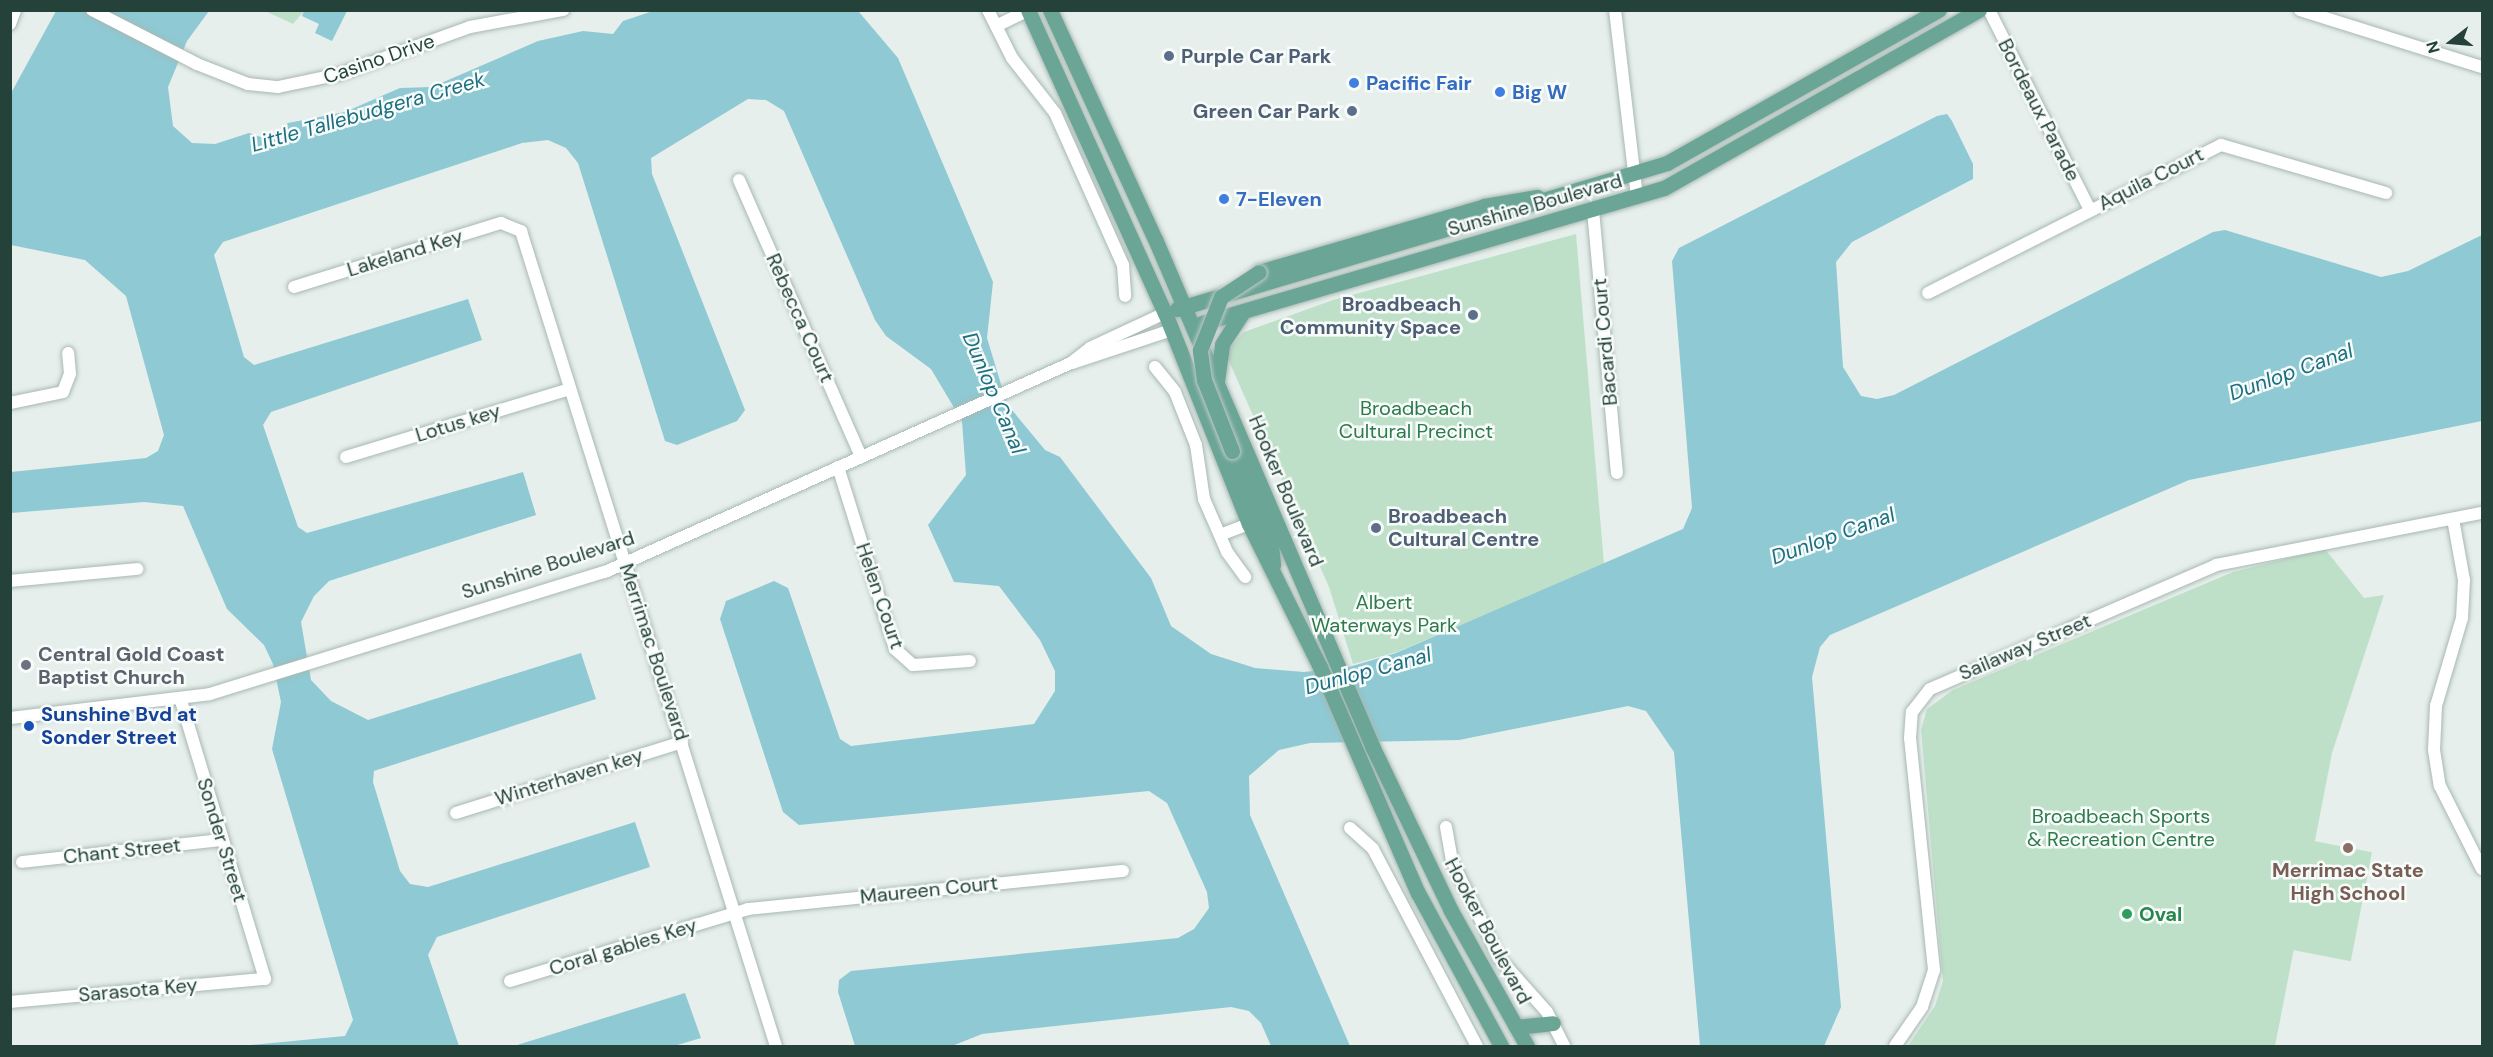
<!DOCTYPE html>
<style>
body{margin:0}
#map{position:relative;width:2493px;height:1057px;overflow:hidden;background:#e6efeb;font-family:"DM Sans",sans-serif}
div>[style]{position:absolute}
.green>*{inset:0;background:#bfe0c8;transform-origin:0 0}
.water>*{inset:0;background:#8ec9d4}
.roads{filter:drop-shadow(0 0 2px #a8b8b2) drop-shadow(0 0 2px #a8b8b2)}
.minor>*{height:12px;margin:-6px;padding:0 6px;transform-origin:6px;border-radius:6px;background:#fff}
.major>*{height:15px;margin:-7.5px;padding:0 7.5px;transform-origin:7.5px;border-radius:7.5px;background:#6aa596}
.bridges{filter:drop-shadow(0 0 2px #c2cac8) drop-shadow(0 0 2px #c2cac8)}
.major-bridge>*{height:15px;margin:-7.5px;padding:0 7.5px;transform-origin:7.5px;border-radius:7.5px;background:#6aa596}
.dots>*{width:16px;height:16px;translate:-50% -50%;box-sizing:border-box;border:3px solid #f7fbf9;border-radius:50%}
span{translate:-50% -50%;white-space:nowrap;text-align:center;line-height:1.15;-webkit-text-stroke:5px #f7fbf9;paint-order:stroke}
.service-label{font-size:20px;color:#4e5e75;font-weight:700}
.left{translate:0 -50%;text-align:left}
.right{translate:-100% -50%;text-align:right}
.street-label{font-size:20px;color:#24423a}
.shop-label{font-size:20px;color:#366cbe;font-weight:700}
.park-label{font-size:20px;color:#2d7a4b}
.worship-label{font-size:20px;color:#5b616d;font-weight:700}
.transit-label{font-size:20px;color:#164399;font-weight:700}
.education-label{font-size:20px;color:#785e54;font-weight:700}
.leisure-label{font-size:20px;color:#27864d;font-weight:700}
.water-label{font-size:21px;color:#1c6f80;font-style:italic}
.frame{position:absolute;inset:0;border:12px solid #24423a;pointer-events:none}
.north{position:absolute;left:2421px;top:12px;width:60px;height:60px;-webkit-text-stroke:4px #f7fbf9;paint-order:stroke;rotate:254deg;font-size:16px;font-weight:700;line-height:24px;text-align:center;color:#24423a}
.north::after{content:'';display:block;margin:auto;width:21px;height:27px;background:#24423a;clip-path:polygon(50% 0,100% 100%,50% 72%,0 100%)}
</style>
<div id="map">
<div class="green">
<div style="clip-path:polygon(265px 11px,304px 11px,293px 24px)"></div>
<div style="clip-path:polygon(1576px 234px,1604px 564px,1397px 652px,1353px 664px,1329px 587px,1228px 359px,1229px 349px,1244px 332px,1333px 300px)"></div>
<div style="clip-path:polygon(2325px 549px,2364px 598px,2384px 595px,2332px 753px,2275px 1046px,1908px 1046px,1935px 1006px,1943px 981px,1921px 730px,1927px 709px,1953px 690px,2233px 572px)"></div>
<div style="left:2314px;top:841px;width:59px;height:111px;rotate:11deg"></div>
</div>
<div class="water">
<div style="clip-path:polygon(56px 11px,209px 11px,187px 41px,168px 87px,173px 126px,192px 143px,215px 144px,249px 133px,264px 138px,288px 123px,345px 112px,400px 88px,432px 87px,538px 41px,583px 31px,613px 34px,623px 21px,653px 11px,859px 12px,898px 58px,993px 282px,987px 338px,1007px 404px,1045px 450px,1060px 457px,1151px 578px,1171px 626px,1211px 654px,1255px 668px,1304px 672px,1349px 667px,1396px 653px,1683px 529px,1692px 508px,1672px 261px,1679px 248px,1937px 116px,1947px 114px,1952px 121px,1973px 164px,1973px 179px,1852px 242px,1836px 262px,1843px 367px,1861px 396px,1877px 399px,1894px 395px,2213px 232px,2225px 230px,2381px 277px,2408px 271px,2482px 235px,2482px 421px,2189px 480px,1830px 635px,1820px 647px,1812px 677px,1841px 1007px,1824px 1046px,1700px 1046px,1674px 752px,1646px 711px,1628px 706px,1459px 740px,1310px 743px,1279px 750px,1249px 776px,1250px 815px,1350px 1046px,1271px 1046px,1261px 1023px,1249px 1011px,1231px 1007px,982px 1034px,952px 1046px,855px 1046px,838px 992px,839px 980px,851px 971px,1178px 938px,1194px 929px,1209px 908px,1207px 892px,1167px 803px,1149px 791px,799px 825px,783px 812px,720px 619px,726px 601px,774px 581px,788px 588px,840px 739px,851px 746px,1034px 724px,1055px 691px,1055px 671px,1040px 640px,999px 586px,954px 582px,928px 525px,966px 475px,962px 421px,931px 369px,886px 336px,875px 320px,784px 111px,766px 100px,748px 99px,651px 158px,652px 174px,745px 410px,737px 421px,677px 445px,665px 441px,578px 163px,566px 148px,548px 140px,522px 143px,223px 242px,214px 255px,244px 357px,254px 365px,468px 299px,482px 340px,271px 412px,263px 425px,298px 527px,307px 533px,523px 472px,536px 515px,329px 581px,314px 596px,301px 622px,311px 680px,331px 701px,368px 720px,581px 653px,596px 699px,374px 771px,373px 782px,400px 871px,410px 884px,428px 887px,635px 822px,650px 867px,437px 937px,428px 955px,459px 1046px,241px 1046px,345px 1036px,353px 1020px,272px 749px,281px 702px,273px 664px,264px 645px,227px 609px,183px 506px,144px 502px,11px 513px,11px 472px,146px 458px,158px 451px,164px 435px,126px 296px,85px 260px,11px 245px,10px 95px)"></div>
<div style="clip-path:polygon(304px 11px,304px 10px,347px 11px,332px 41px,315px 33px,319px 24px,302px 16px)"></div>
<div style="clip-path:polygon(685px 993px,701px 1038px,674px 1046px,514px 1046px)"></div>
</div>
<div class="roads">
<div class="minor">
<div style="left:92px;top:10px;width:118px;rotate:27.2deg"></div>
<div style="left:197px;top:64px;width:55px;rotate:21.4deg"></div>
<div style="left:248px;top:84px;width:30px;rotate:6deg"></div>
<div style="left:278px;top:87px;width:63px;rotate:-11.8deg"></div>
<div style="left:340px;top:74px;width:138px;rotate:-19.9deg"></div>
<div style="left:470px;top:27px;width:95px;rotate:-10.4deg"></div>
<div style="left:988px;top:10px;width:54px;rotate:63.4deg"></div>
<div style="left:1012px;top:58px;width:70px;rotate:52deg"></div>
<div style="left:1055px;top:113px;width:167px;rotate:65.9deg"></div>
<div style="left:1123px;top:265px;width:31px;rotate:86deg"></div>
<div style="left:1615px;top:10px;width:188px;rotate:83.3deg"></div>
<div style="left:1989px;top:10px;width:224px;rotate:63.2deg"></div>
<div style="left:2300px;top:10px;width:191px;rotate:17.4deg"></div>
<div style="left:10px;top:24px;width:15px;rotate:-70deg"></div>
<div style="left:996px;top:26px;width:37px;rotate:-26deg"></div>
<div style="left:739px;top:180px;width:302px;rotate:66.2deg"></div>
<div style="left:1593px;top:210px;width:264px;rotate:84.8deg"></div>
<div style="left:294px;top:287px;width:217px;rotate:-17.2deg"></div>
<div style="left:501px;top:223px;width:22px;rotate:22deg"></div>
<div style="left:521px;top:231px;width:854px;rotate:72.63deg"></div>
<div style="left:1928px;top:293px;width:328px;rotate:-26.8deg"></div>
<div style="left:2221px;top:145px;width:172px;rotate:16.2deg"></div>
<div style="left:1072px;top:363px;width:105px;rotate:-18.3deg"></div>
<div style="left:1155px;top:367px;width:32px;rotate:51deg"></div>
<div style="left:1175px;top:392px;width:57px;rotate:68.4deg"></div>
<div style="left:1196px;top:445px;width:55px;rotate:81.6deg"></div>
<div style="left:1204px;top:499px;width:58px;rotate:66.5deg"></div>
<div style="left:1227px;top:552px;width:31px;rotate:54deg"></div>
<div style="left:10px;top:403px;width:54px;rotate:-11.7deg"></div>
<div style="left:63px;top:392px;width:19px;rotate:-69deg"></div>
<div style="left:70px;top:374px;width:21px;rotate:-95deg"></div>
<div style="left:346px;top:457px;width:234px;rotate:-16.9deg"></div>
<div style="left:838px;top:467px;width:191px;rotate:72.6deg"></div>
<div style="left:895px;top:649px;width:24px;rotate:42deg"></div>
<div style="left:913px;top:665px;width:57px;rotate:-4deg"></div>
<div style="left:2453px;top:519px;width:62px;rotate:79.8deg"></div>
<div style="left:2464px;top:580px;width:38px;rotate:93deg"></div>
<div style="left:2462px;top:618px;width:92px;rotate:106.5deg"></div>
<div style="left:2436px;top:706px;width:44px;rotate:92.6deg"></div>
<div style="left:2434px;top:750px;width:36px;rotate:81deg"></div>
<div style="left:2440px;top:786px;width:93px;rotate:63.2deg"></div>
<div style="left:1220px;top:535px;width:31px;rotate:-21deg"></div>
<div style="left:10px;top:581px;width:128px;rotate:-5.4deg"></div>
<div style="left:10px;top:718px;width:201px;rotate:-6.8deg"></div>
<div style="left:210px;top:694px;width:413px;rotate:-17.2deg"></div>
<div style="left:605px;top:572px;width:511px;rotate:-24.16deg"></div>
<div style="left:1071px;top:363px;width:24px;rotate:-38deg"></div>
<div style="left:1090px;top:348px;width:83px;rotate:-25deg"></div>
<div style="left:456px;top:813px;width:237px;rotate:-17.4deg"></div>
<div style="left:1446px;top:827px;width:35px;rotate:80deg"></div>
<div style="left:1452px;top:861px;width:108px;rotate:64.1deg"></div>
<div style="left:1499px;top:958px;width:72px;rotate:48.4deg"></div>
<div style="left:1547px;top:1012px;width:38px;rotate:63deg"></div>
<div style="left:1350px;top:828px;width:31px;rotate:42deg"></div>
<div style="left:1373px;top:849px;width:223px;rotate:62.2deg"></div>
<div style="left:22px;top:862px;width:201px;rotate:-6.3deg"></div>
<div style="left:510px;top:981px;width:249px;rotate:-16.8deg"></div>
<div style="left:748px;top:909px;width:377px;rotate:-5.8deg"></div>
<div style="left:10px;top:1002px;width:256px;rotate:-5.2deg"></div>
<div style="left:265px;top:979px;width:291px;rotate:-106.8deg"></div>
<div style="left:1895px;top:1046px;width:47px;rotate:-55.3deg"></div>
<div style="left:1922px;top:1007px;width:39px;rotate:-72deg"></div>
<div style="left:1934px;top:970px;width:233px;rotate:-95.9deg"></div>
<div style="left:1910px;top:738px;width:26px;rotate:-86deg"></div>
<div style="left:1912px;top:712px;width:29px;rotate:-52deg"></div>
<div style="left:1930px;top:689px;width:312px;rotate:-23.4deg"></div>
<div style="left:2216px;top:565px;width:271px;rotate:-11.1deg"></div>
</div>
<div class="major">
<div style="left:1028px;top:10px;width:333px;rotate:65.7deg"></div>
<div style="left:1165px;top:313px;width:227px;rotate:68.3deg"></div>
<div style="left:1249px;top:524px;width:160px;rotate:63.6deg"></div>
<div style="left:1320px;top:667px;width:246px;rotate:66.6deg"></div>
<div style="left:1418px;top:893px;width:174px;rotate:61.5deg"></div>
<div style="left:1050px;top:10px;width:252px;rotate:65.4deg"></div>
<div style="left:1155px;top:239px;width:554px;rotate:66.81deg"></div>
<div style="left:1373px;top:748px;width:178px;rotate:64.4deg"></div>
<div style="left:1450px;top:909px;width:157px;rotate:60.7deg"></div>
<div style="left:1259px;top:272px;width:234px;rotate:-16.3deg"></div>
<div style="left:1484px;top:206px;width:54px;rotate:-9.6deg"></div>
<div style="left:1177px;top:309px;width:511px;rotate:-16.59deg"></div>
<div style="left:1667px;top:163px;width:312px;rotate:-29.4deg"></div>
<div style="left:1202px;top:323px;width:481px;rotate:-16.3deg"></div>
<div style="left:1664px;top:188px;width:362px;rotate:-29.5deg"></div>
<div style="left:1217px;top:381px;width:37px;rotate:-82deg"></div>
<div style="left:1222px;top:344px;width:38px;rotate:-57deg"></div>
<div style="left:1232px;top:451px;width:102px;rotate:67.5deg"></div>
<div style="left:1271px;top:545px;width:20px;rotate:84deg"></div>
<div style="left:1516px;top:1027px;width:37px;rotate:-6deg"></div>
</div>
</div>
<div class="bridges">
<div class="major-bridge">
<div style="left:1232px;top:451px;width:76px;rotate:-111.5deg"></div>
<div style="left:1204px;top:380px;width:30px;rotate:-98deg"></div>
<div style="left:1200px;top:350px;width:57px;rotate:-68.4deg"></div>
<div style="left:1221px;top:297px;width:45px;rotate:-33.3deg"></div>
</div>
</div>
<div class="dots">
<div style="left:1169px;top:56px;background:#5c6f8a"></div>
<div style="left:1354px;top:83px;background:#3f7fe0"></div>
<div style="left:1500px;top:92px;background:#3f7fe0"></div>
<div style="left:1352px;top:111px;background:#5c6f8a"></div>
<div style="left:1224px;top:199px;background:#3f7fe0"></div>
<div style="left:1473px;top:315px;background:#5c6f8a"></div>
<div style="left:1376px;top:528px;background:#5c6f8a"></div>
<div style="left:26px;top:665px;background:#6b7280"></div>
<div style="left:29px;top:726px;background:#1a4fb4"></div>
<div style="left:2348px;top:848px;background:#8d6e63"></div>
<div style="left:2127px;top:914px;background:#2e9e5b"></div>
</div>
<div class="service-label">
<span class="left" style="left:1181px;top:56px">Purple Car Park</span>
<span class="right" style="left:1340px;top:111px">Green Car Park</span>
<span class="right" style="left:1461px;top:316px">Broadbeach<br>Community Space</span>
<span class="left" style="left:1388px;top:528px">Broadbeach<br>Cultural Centre</span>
</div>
<div class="street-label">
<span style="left:379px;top:59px;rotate:-19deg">Casino Drive</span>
<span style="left:2039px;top:110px;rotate:63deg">Bordeaux Parade</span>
<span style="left:2151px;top:179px;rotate:-27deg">Aquila Court</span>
<span style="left:1535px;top:205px;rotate:-16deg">Sunshine Boulevard</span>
<span style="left:405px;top:253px;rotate:-17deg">Lakeland Key</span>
<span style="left:800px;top:318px;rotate:66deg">Rebecca Court</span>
<span style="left:1605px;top:342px;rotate:-95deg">Bacardi Court</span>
<span style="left:458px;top:423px;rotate:-17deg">Lotus key</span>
<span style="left:1286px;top:491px;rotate:67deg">Hooker Boulevard</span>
<span style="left:548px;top:565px;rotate:-18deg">Sunshine Boulevard</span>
<span style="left:880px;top:596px;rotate:71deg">Helen Court</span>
<span style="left:2025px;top:647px;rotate:-23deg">Sailaway Street</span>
<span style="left:654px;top:652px;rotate:72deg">Merrimac Boulevard</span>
<span style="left:569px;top:777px;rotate:-17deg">Winterhaven key</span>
<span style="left:222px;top:840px;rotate:73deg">Sonder Street</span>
<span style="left:122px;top:851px;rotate:-6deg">Chant Street</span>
<span style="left:929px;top:890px;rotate:-6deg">Maureen Court</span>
<span style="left:1488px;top:931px;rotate:62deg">Hooker Boulevard</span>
<span style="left:623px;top:947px;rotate:-17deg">Coral gables Key</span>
<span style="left:138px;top:990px;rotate:-5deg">Sarasota Key</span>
</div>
<div class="shop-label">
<span class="left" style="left:1366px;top:83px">Pacific Fair</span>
<span class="left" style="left:1512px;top:92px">Big W</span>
<span class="left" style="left:1236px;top:199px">7-Eleven</span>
</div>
<div class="park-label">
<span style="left:1416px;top:420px">Broadbeach<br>Cultural Precinct</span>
<span style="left:1384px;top:614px">Albert<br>Waterways Park</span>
<span style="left:2121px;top:828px">Broadbeach Sports<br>&amp; Recreation Centre</span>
</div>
<div class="worship-label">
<span class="left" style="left:38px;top:666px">Central Gold Coast<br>Baptist Church</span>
</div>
<div class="transit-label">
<span class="left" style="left:41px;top:726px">Sunshine Bvd at<br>Sonder Street</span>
</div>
<div class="education-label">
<span style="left:2348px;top:882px">Merrimac State<br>High School</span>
</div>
<div class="leisure-label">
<span class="left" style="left:2139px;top:914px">Oval</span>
</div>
<div class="water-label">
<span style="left:368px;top:112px;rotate:-16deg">Little Tallebudgera Creek</span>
<span style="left:2291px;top:372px;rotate:-20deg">Dunlop Canal</span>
<span style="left:994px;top:393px;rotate:67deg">Dunlop Canal</span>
<span style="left:1833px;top:536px;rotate:-20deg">Dunlop Canal</span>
<span style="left:1368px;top:671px;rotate:-15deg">Dunlop Canal</span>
</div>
<div class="frame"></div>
<div class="north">N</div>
</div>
